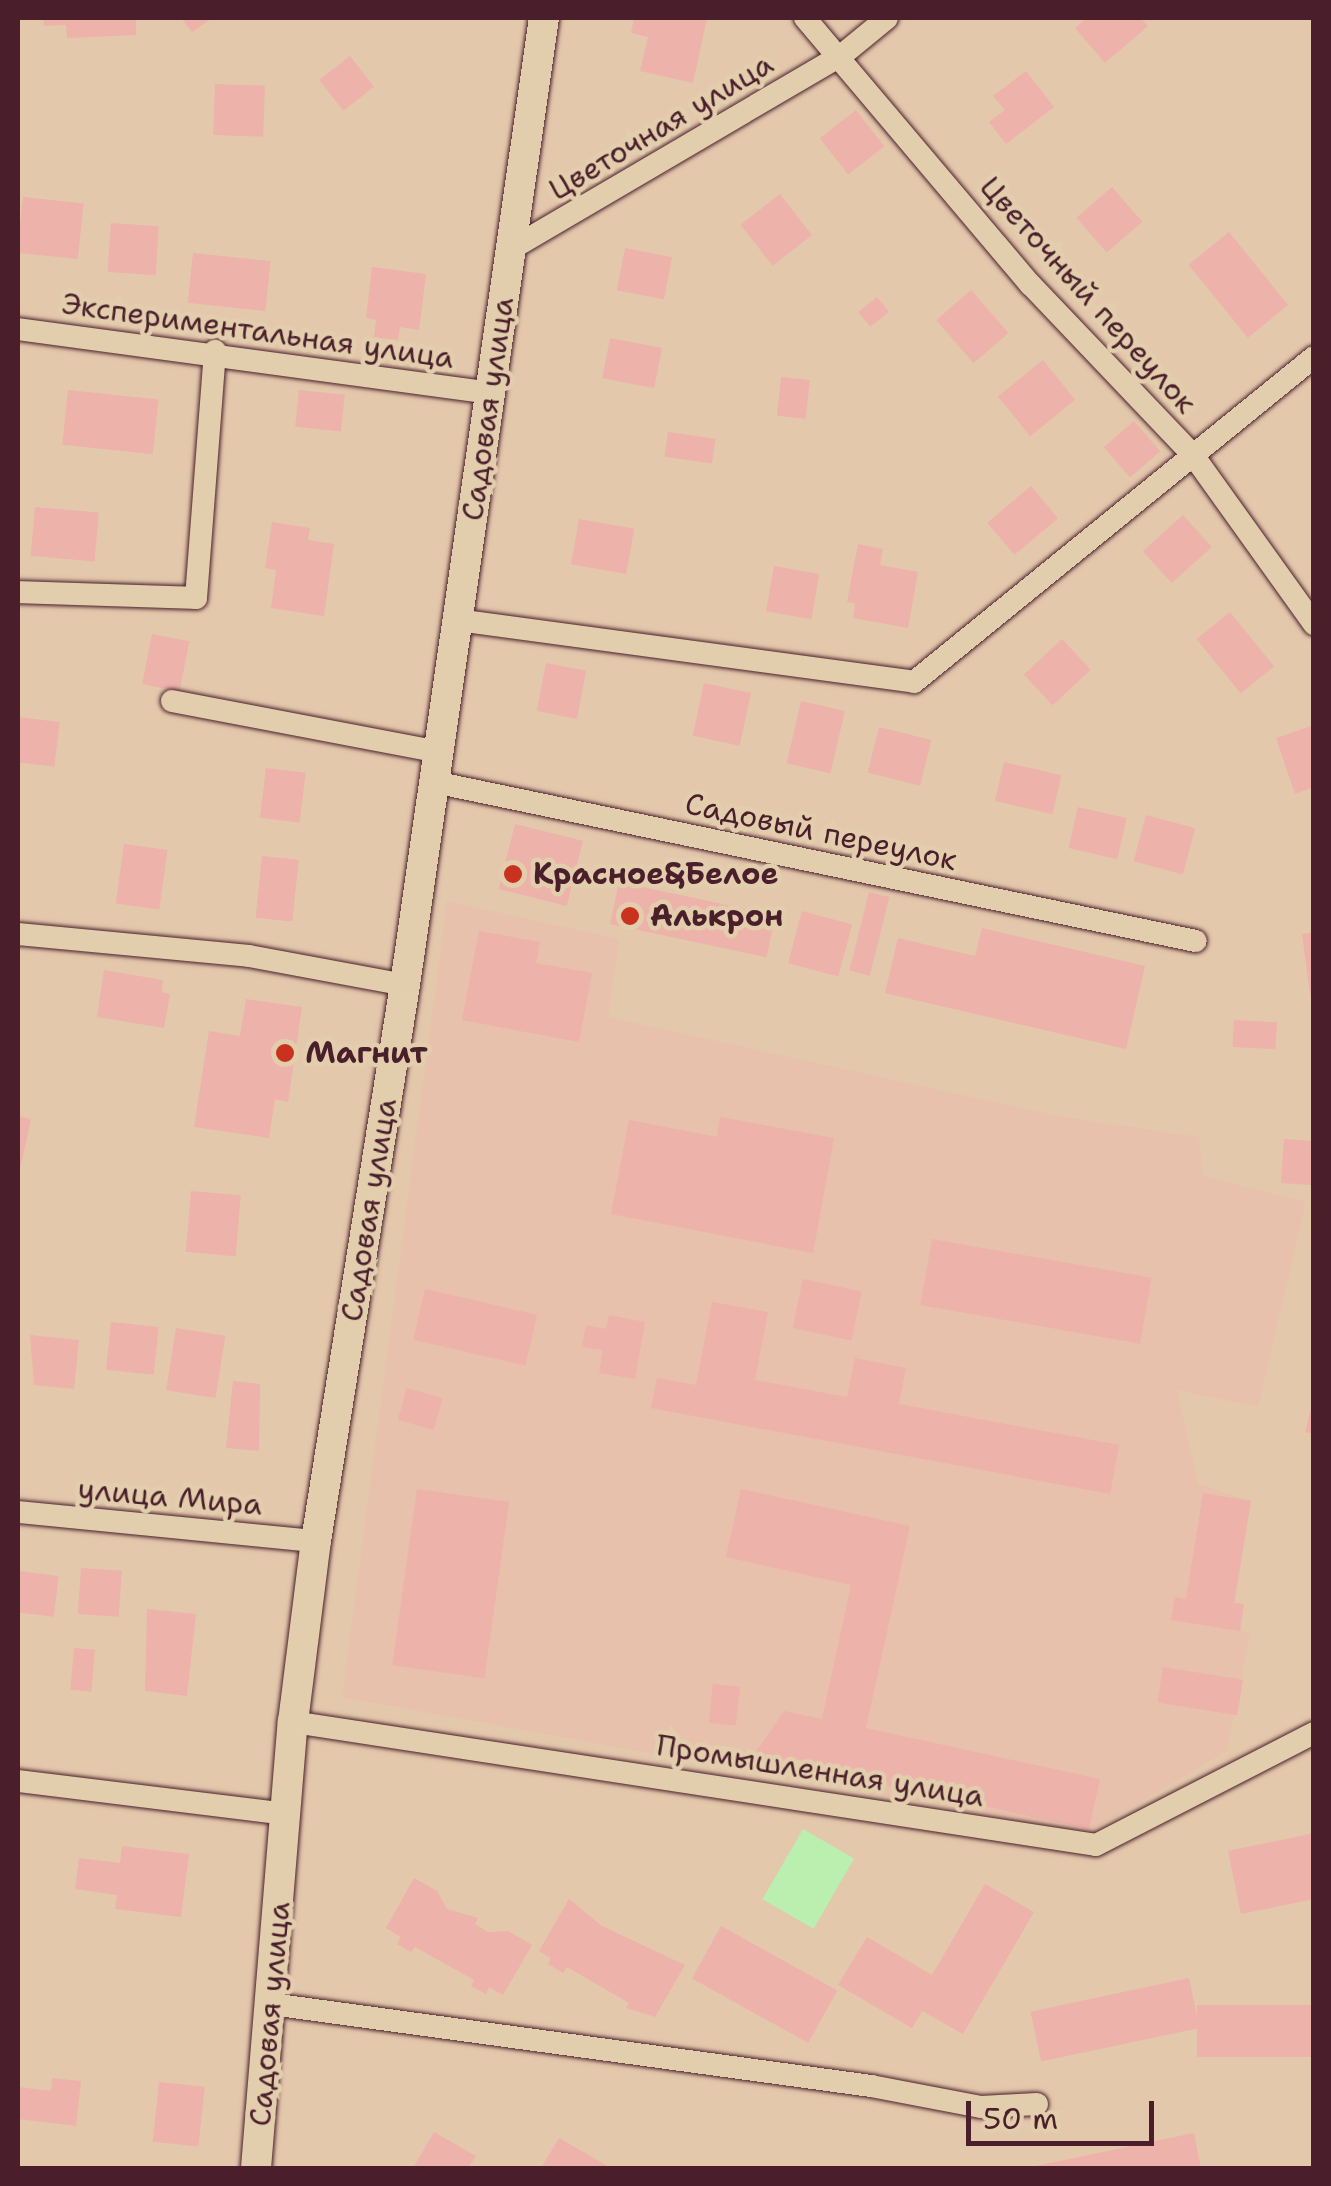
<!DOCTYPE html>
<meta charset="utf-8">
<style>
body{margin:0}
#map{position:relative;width:1331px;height:2186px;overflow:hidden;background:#e4c8ac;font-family:"Shantell Sans",sans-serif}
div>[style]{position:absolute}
.built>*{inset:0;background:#e7c1ab}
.green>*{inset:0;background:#baefb0;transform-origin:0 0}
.building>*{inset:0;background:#edb2aa;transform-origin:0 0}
.roads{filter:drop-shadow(0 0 2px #4a1f2b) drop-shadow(0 0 2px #4a1f2b)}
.minor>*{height:22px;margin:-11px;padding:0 11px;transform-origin:11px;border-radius:11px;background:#e2cead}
.secondary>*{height:30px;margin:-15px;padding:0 15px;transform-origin:15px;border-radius:15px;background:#e2cead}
.dots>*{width:28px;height:28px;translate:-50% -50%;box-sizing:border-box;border:5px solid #e2cead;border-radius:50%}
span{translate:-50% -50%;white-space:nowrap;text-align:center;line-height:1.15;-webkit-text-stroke:9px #e2cead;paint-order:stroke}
.street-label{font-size:30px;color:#4a1f2b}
.poi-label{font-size:30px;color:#4a1f2b;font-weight:700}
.left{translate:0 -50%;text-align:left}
.frame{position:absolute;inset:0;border:20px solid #4a1f2b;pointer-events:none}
.scale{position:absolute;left:966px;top:2101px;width:188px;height:45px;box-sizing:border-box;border:5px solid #4a1f2b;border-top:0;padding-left:12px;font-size:30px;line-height:35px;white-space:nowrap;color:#4a1f2b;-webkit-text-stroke:8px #e2cead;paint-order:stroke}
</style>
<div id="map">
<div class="built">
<div style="clip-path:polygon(447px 901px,619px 939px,608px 1017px,1058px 1116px,1199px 1137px,1203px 1176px,1306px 1202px,1258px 1407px,1177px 1390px,1198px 1484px,1251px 1501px,1235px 1602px,1244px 1604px,1240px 1630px,1250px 1633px,1227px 1751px,1087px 1833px,342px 1697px)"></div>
</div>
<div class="green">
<div style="left:803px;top:1829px;width:59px;height:81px;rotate:30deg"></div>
</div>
<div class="building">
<div style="clip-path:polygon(43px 18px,136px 18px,136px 35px,67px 38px,66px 25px,44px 26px)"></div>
<div style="clip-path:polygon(181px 18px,212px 18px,192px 32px)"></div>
<div style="clip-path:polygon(634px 18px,707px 18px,693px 83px,640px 71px,648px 37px,631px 33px)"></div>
<div style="clip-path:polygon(1087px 18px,1140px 18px,1148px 26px,1105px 63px,1075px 28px)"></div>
<div style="left:350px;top:56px;width:39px;height:39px;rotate:52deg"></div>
<div style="clip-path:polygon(1026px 71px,1054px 107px,1006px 144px,989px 122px,1005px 110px,993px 96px)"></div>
<div style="left:215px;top:84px;width:50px;height:51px;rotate:2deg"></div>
<div style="left:856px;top:110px;width:46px;height:46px;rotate:52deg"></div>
<div style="left:1112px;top:187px;width:46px;height:47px;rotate:49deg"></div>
<div style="left:780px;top:194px;width:52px;height:50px;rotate:52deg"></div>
<div style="left:23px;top:197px;width:61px;height:56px;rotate:6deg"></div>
<div style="left:111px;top:223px;width:48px;height:49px;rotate:4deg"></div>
<div style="left:1229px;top:232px;width:94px;height:52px;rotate:51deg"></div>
<div style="left:625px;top:248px;width:48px;height:43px;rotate:11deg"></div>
<div style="left:193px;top:253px;width:78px;height:50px;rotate:6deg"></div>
<div style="clip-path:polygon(372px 267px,426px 274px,419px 330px,400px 327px,398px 340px,374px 337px,376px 320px,366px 318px)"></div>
<div style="left:971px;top:290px;width:57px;height:46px;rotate:49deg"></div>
<div style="left:877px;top:297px;width:19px;height:24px;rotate:51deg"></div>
<div style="left:610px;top:338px;width:53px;height:41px;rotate:11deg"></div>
<div style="left:1043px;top:360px;width:51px;height:58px;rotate:51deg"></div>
<div style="left:781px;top:377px;width:29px;height:39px;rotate:6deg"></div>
<div style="left:68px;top:390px;width:91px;height:55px;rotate:6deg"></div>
<div style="left:299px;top:390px;width:46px;height:37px;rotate:6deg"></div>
<div style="left:1134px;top:421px;width:40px;height:40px;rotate:49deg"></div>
<div style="left:668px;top:432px;width:48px;height:25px;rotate:8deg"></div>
<div style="left:1031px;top:486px;width:42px;height:57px;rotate:50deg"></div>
<div style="left:35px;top:507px;width:64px;height:49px;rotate:5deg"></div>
<div style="left:1183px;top:515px;width:43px;height:54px;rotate:48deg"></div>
<div style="left:579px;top:519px;width:56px;height:46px;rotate:10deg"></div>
<div style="clip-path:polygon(272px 522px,310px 528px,308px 540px,334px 544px,324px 616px,271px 608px,276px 570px,265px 568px)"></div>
<div style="clip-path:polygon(858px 544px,883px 549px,880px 565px,918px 572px,908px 628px,853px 618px,855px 603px,847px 602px)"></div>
<div style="left:774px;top:566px;width:46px;height:46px;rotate:10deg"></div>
<div style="left:1230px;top:612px;width:70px;height:43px;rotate:51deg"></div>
<div style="left:152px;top:634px;width:38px;height:51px;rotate:11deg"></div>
<div style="left:1062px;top:639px;width:42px;height:52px;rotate:47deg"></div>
<div style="left:546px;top:663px;width:41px;height:49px;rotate:11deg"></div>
<div style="left:704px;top:683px;width:48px;height:54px;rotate:12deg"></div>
<div style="left:801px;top:701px;width:45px;height:64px;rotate:13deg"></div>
<div style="left:18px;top:717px;width:42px;height:45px;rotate:7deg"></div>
<div style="clip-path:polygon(1314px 725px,1314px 787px,1295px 794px,1276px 738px)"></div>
<div style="left:879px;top:727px;width:54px;height:47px;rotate:14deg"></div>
<div style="left:1004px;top:762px;width:59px;height:40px;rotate:13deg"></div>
<div style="left:266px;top:768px;width:40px;height:50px;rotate:7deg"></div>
<div style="left:1078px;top:807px;width:50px;height:42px;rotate:13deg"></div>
<div style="left:1146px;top:815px;width:51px;height:48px;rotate:15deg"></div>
<div style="left:515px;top:824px;width:70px;height:67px;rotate:14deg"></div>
<div style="left:124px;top:844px;width:44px;height:60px;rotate:8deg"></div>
<div style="left:262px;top:856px;width:37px;height:62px;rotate:6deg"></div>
<div style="left:619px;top:882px;width:160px;height:43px;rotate:12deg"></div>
<div style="left:869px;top:892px;width:21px;height:81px;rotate:14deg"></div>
<div style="left:802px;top:911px;width:52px;height:54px;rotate:15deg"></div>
<div style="clip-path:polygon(982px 928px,1145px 966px,1126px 1049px,885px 993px,898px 938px,975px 956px)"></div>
<div style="clip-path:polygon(479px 931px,540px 942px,536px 963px,592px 973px,579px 1042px,462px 1020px)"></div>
<div style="clip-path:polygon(1314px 932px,1314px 993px,1310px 994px,1302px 934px)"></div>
<div style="clip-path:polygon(104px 970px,163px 980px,162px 992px,170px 994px,164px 1028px,97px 1017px)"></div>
<div style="clip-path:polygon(246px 999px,302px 1007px,288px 1102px,275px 1099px,269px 1138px,194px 1127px,209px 1031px,240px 1036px)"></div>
<div style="left:1234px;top:1020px;width:43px;height:27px;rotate:3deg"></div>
<div style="clip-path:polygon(18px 1116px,31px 1119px,19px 1174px,18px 1173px)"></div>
<div style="clip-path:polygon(720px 1117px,834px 1138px,813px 1253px,611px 1214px,629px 1120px,717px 1137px)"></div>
<div style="left:1284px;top:1139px;width:30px;height:44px;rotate:4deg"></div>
<div style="left:191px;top:1191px;width:50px;height:61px;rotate:5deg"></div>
<div style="left:932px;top:1239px;width:223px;height:67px;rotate:10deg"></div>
<div style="left:803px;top:1279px;width:60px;height:50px;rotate:12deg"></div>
<div style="left:425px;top:1289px;width:115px;height:52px;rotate:13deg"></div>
<div style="clip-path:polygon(712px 1302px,768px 1312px,755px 1380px,847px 1397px,855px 1358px,906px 1368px,899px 1404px,1119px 1445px,1110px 1494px,651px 1408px,657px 1378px,696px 1385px)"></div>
<div style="clip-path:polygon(609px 1315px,645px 1322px,635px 1379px,599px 1373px,603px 1350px,582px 1347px,586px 1325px,606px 1329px)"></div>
<div style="left:111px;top:1322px;width:48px;height:48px;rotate:6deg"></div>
<div style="left:176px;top:1328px;width:50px;height:63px;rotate:9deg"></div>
<div style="clip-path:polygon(30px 1335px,79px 1340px,74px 1389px,34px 1385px)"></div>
<div style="clip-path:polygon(233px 1381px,260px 1384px,259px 1451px,226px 1448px)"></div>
<div style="left:407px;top:1388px;width:37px;height:33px;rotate:16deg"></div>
<div style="clip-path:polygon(1314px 1397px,1314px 1434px,1305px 1432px)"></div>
<div style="left:417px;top:1489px;width:93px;height:178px;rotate:8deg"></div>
<div style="clip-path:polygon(741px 1489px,910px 1526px,866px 1728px,1100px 1779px,1089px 1829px,753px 1756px,784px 1711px,822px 1719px,851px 1585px,726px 1557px)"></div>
<div style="clip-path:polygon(1203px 1493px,1251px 1501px,1234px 1603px,1244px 1604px,1240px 1631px,1171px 1620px,1175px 1597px,1186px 1599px)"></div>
<div style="left:81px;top:1568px;width:41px;height:46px;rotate:4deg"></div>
<div style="left:18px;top:1571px;width:41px;height:41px;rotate:7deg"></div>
<div style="clip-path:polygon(147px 1609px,196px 1614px,187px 1696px,145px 1691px)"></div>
<div style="left:74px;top:1648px;width:21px;height:42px;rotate:5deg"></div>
<div style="left:1163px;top:1667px;width:81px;height:36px;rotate:9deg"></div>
<div style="left:713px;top:1684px;width:27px;height:39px;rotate:6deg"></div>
<div style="clip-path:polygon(1314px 1833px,1314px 1899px,1241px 1914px,1228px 1851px)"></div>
<div style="clip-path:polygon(122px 1846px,189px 1854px,181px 1917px,115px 1909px,117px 1895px,75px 1889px,79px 1858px,120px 1863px)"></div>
<div style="clip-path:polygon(414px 1878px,437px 1891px,447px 1909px,478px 1918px,475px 1924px,488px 1932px,508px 1931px,532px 1945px,503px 1995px,489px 1987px,486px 1994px,471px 1986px,474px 1980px,415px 1947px,411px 1952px,397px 1944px,401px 1937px,386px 1928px)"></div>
<div style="clip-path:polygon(985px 1884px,1034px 1912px,963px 2034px,922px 2011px,912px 2028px,838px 1985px,867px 1937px,932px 1975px)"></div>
<div style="clip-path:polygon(569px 1899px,602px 1926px,685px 1965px,655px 2017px,626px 2008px,629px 2003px,567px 1967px,563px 1973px,548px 1964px,551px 1958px,539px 1951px)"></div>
<div style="left:721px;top:1926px;width:133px;height:60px;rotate:29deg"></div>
<div style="left:1189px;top:1978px;width:51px;height:162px;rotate:78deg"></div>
<div style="left:1314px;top:2005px;width:52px;height:117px;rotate:90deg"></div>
<div style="clip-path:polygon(52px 2078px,81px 2081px,76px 2126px,18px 2119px,18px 2087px,51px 2091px)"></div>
<div style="left:159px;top:2082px;width:46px;height:60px;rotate:6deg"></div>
<div style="clip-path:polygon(434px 2132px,476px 2156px,468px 2168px,413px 2168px)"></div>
<div style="clip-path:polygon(1194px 2133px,1201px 2168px,1031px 2168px,1031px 2167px)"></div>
<div style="clip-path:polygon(559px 2138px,611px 2168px,541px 2168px)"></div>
</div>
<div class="roads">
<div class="minor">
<div style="left:805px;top:18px;width:350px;rotate:49.8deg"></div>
<div style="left:1031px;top:285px;width:235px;rotate:46.4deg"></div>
<div style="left:1193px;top:455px;width:208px;rotate:54.4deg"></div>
<div style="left:511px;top:249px;width:384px;rotate:-30.4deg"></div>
<div style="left:842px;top:55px;width:58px;rotate:-39.4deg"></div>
<div style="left:18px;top:329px;width:476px;rotate:7.7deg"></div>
<div style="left:18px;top:592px;width:178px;rotate:1.9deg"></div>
<div style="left:196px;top:598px;width:248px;rotate:-85.6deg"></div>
<div style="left:458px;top:620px;width:460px;rotate:7.7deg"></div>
<div style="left:914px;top:682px;width:515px;rotate:-39.09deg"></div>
<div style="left:172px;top:701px;width:272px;rotate:10.8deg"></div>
<div style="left:434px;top:782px;width:778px;rotate:11.79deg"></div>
<div style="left:18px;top:934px;width:232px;rotate:5.4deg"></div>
<div style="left:249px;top:956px;width:159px;rotate:10.5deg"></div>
<div style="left:18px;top:1512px;width:299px;rotate:5.6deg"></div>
<div style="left:293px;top:1722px;width:812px;rotate:8.71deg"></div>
<div style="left:1096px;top:1845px;width:245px;rotate:-27.2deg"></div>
<div style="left:18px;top:1781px;width:270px;rotate:7deg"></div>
<div style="left:271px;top:2004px;width:606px;rotate:7.78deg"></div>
<div style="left:871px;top:2086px;width:112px;rotate:10.8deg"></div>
<div style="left:981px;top:2107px;width:56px;rotate:-3.1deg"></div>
</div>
<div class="secondary">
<div style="left:256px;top:2168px;width:448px;rotate:-85.3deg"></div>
<div style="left:293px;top:1722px;width:182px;rotate:-82.8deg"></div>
<div style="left:316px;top:1541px;width:563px;rotate:-80.91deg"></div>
<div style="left:405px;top:985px;width:977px;rotate:-81.82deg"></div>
</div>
</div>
<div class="dots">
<div style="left:513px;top:874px;background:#c8321e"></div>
<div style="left:630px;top:916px;background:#c8321e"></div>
<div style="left:285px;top:1053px;background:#c8321e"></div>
</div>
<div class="street-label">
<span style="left:661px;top:127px;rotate:-31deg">Цветочная улица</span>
<span style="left:1088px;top:295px;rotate:48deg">Цветочный переулок</span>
<span style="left:258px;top:331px;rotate:8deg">Экспериментальная улица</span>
<span style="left:488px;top:409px;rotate:-82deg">Садовая улица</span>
<span style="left:821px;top:832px;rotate:12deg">Садовый переулок</span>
<span style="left:369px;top:1210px;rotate:-81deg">Садовая улица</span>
<span style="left:170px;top:1497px;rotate:5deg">улица Мира</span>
<span style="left:820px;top:1771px;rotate:9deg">Промышленная улица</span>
<span style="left:270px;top:2014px;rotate:-85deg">Садовая улица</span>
</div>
<div class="poi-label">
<span class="left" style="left:533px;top:874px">Красное&amp;Белое</span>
<span class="left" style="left:650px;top:916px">Алькрон</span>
<span class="left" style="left:305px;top:1053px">Магнит</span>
</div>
<div class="frame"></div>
<div class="scale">50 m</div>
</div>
